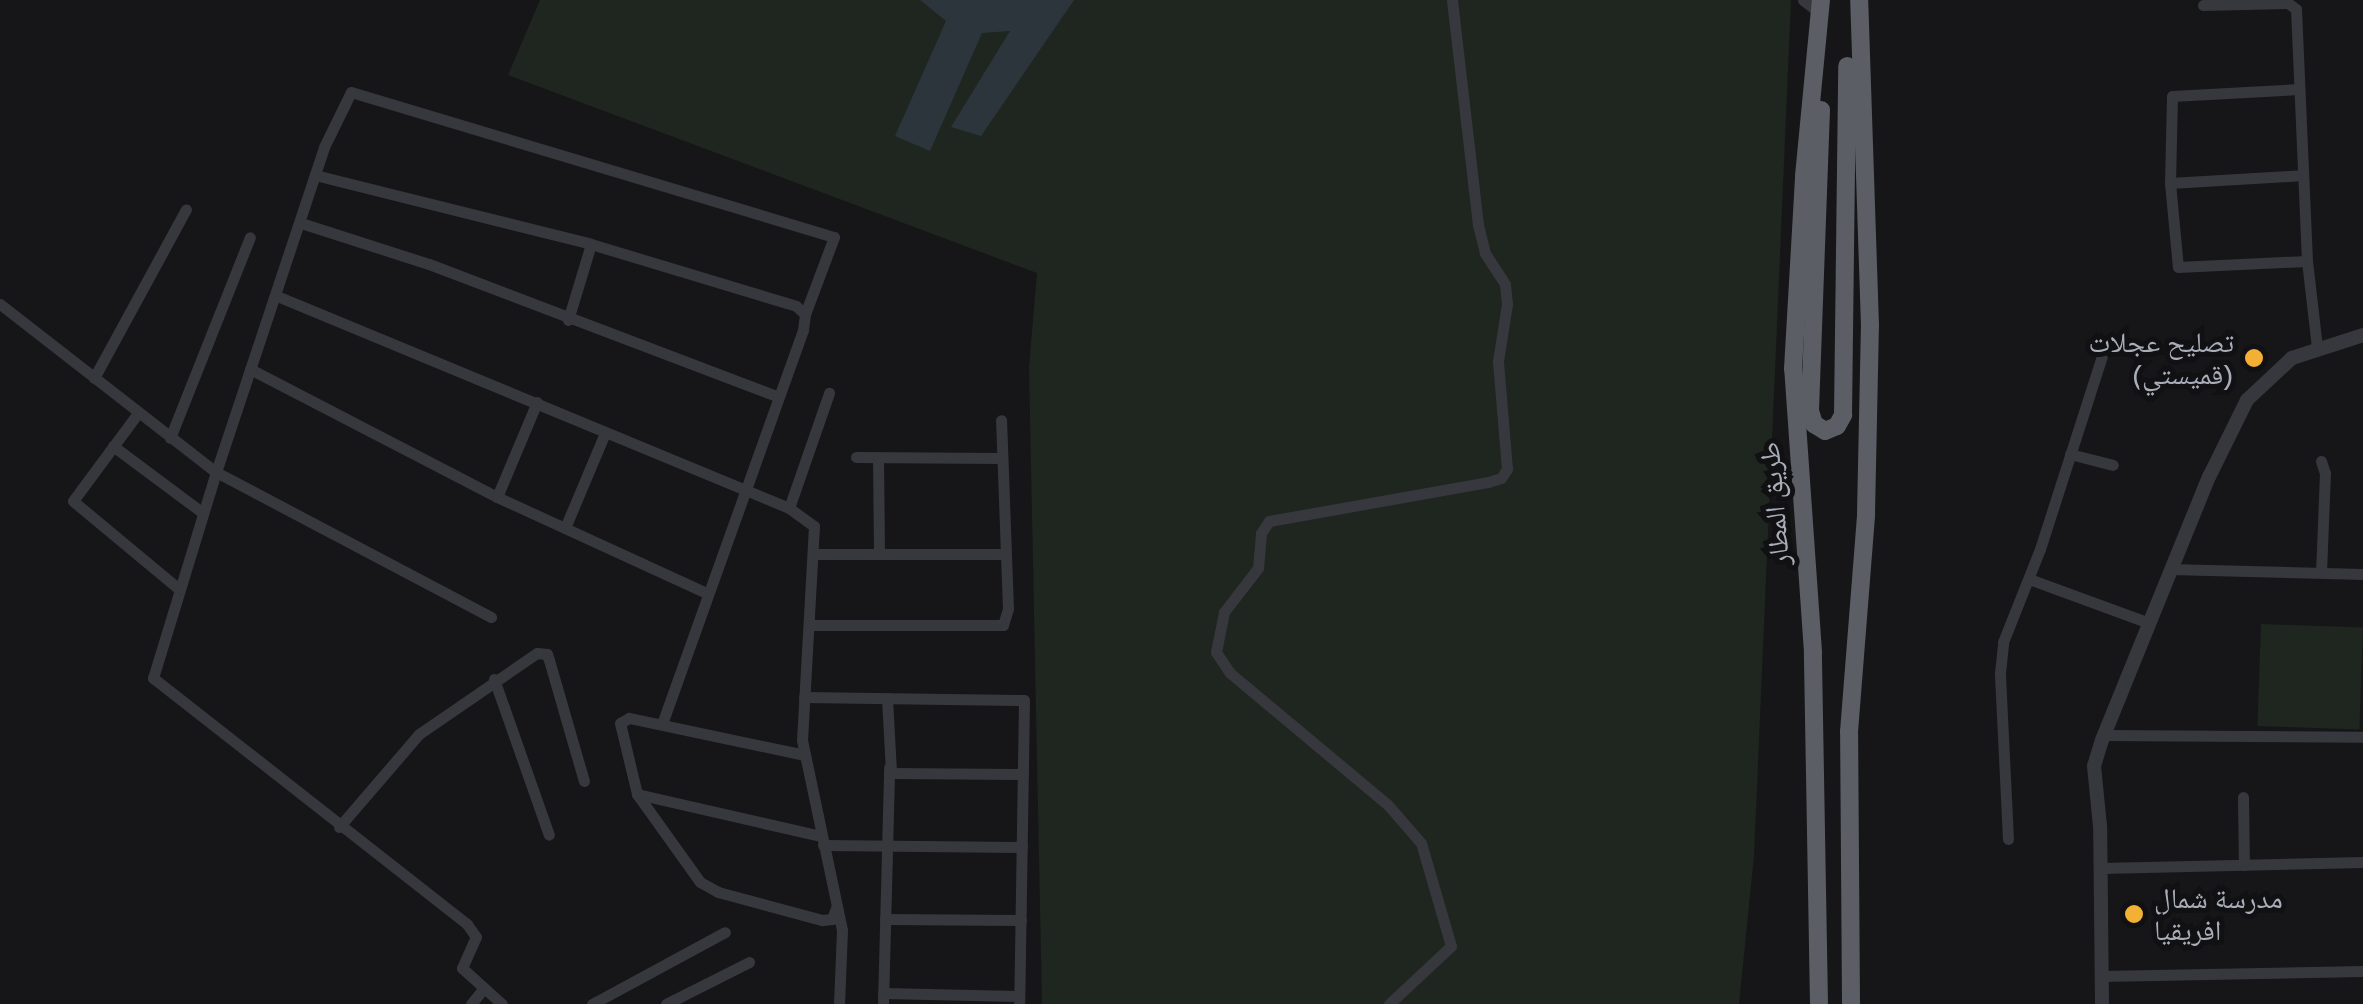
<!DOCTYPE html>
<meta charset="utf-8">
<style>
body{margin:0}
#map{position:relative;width:2363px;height:1004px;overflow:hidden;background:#161618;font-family:"Golos Text","Noto Naskh Arabic",sans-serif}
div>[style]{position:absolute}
.green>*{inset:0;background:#1e261f;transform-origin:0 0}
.water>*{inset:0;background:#2c353c}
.minor>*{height:11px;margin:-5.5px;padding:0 5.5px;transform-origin:5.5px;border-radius:5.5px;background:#37383d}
.tertiary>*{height:14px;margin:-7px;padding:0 7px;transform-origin:7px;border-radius:7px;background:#37383d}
.trunk>*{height:18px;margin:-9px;padding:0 9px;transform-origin:9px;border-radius:9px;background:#5b5e65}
.dots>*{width:28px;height:28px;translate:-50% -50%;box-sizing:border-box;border:5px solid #111113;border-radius:50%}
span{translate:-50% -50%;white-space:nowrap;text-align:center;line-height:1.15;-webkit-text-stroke:10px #111113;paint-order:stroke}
.poi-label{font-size:28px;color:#a8adb8}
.right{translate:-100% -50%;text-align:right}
.left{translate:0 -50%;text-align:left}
.street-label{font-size:28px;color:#a8adb8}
</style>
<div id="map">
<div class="green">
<div style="clip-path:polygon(540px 0,1791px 0,1754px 856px,1739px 1004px,1042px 1004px,1029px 367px,1037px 273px,508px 75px)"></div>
<div style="left:2261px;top:624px;width:102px;height:102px;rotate:2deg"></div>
</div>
<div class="water">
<div style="clip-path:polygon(920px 0,1074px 0,981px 136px,951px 127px,1010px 31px,982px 33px,930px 151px,895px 136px,946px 21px)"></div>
</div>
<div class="minor">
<div style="left:1803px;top:0;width:20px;rotate:37deg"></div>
<div style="left:2203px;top:5px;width:85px;rotate:-1.3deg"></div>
<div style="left:2288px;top:3px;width:10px;rotate:37deg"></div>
<div style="left:2296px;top:9px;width:252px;rotate:87.5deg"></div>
<div style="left:2307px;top:261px;width:88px;rotate:83.4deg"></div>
<div style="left:2299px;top:89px;width:127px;rotate:176.8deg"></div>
<div style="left:2172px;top:96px;width:87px;rotate:91.3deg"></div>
<div style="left:2170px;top:183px;width:84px;rotate:84.6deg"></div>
<div style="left:2178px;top:267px;width:129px;rotate:-2.7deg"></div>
<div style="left:315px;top:175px;width:284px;rotate:14deg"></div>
<div style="left:591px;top:244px;width:214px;rotate:16.8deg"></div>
<div style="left:796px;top:306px;width:12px;rotate:42deg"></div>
<div style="left:805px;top:314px;width:16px;rotate:97deg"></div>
<div style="left:803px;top:330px;width:418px;rotate:109.7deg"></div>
<div style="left:2170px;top:183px;width:133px;rotate:-3.4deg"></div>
<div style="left:301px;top:223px;width:134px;rotate:17.8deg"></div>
<div style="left:429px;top:264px;width:372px;rotate:20.8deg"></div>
<div style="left:277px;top:296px;width:554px;rotate:22.49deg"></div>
<div style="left:789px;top:508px;width:31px;rotate:36deg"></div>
<div style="left:814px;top:526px;width:214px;rotate:93.2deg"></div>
<div style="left:802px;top:740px;width:194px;rotate:78.1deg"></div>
<div style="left:842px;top:930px;width:74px;rotate:92.3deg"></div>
<div style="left:0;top:304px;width:274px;rotate:37.9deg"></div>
<div style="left:216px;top:472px;width:311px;rotate:27.8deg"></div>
<div style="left:568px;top:320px;width:79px;rotate:-73.2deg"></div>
<div style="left:250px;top:369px;width:278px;rotate:27.4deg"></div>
<div style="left:497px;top:497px;width:231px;rotate:24.6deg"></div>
<div style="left:94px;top:378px;width:192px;rotate:-61.4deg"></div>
<div style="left:138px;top:413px;width:109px;rotate:126.5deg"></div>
<div style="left:73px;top:501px;width:138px;rotate:39.7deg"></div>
<div style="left:170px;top:438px;width:216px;rotate:-68.3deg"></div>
<div style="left:113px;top:446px;width:112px;rotate:36.7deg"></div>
<div style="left:2070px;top:454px;width:44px;rotate:14.3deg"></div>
<div style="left:856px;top:457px;width:146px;rotate:0.4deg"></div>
<div style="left:878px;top:457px;width:96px;rotate:89.4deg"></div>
<div style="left:2321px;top:461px;width:13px;rotate:72deg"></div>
<div style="left:2325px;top:473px;width:99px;rotate:92.3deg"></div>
<div style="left:497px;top:497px;width:103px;rotate:-67.2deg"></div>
<div style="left:789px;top:508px;width:122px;rotate:-70.8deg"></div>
<div style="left:565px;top:528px;width:103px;rotate:-67.2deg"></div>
<div style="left:814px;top:554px;width:192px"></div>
<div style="left:2170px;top:569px;width:193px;rotate:1.5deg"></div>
<div style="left:2029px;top:579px;width:128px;rotate:20.1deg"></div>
<div style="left:811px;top:625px;width:192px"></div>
<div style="left:1003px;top:625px;width:17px;rotate:-73deg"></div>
<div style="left:1008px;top:609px;width:189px;rotate:-92.1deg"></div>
<div style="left:494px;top:679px;width:165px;rotate:70.6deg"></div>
<div style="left:804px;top:697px;width:220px;rotate:0.8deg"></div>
<div style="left:1024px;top:700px;width:304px;rotate:90.9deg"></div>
<div style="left:887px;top:698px;width:75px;rotate:86.9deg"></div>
<div style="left:891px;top:773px;width:132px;rotate:0.4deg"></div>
<div style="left:2104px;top:735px;width:259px;rotate:0.4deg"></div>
<div style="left:805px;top:755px;width:180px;rotate:-168.1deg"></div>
<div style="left:629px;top:718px;width:10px;rotate:151deg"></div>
<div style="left:620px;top:723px;width:73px;rotate:76.5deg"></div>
<div style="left:637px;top:794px;width:108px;rotate:54.4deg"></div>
<div style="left:700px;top:882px;width:21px;rotate:29deg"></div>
<div style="left:718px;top:892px;width:108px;rotate:15.1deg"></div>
<div style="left:822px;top:920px;width:10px;rotate:-6deg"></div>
<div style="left:832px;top:919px;width:12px;rotate:-70deg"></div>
<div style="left:637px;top:794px;width:189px;rotate:12.9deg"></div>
<div style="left:2243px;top:797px;width:68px;rotate:89.2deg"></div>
<div style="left:339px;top:827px;width:123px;rotate:-49.3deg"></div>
<div style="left:419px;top:734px;width:143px;rotate:-34.5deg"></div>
<div style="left:537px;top:653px;width:10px;rotate:6deg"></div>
<div style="left:547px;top:654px;width:6px;rotate:72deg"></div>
<div style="left:549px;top:660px;width:126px;rotate:73.9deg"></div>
<div style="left:2008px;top:839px;width:166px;rotate:-92.8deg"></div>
<div style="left:2000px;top:673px;width:31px;rotate:-84deg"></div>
<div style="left:2003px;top:642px;width:100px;rotate:-68.3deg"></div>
<div style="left:2040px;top:549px;width:206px;rotate:-72.2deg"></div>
<div style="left:823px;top:845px;width:199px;rotate:0.6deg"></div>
<div style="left:2101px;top:868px;width:262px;rotate:-1.3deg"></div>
<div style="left:885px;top:919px;width:136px;rotate:0.4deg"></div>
<div style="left:2101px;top:976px;width:262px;rotate:-1.1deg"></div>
<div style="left:883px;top:993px;width:136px;rotate:1.3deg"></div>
<div style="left:471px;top:1004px;width:19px;rotate:-51deg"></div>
<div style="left:502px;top:1004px;width:54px;rotate:-138deg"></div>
<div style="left:462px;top:968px;width:34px;rotate:-66deg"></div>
<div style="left:476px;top:937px;width:16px;rotate:-125deg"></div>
<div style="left:467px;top:924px;width:399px;rotate:-141.9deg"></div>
<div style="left:153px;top:678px;width:215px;rotate:-73deg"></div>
<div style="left:216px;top:472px;width:342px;rotate:-71.6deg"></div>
<div style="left:324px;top:147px;width:61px;rotate:-63.9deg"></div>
<div style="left:351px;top:92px;width:504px;rotate:16.71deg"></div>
<div style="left:834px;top:237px;width:82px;rotate:110.6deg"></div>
<div style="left:592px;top:1004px;width:151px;rotate:-28.4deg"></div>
<div style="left:666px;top:1004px;width:93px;rotate:-26.8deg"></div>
<div style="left:883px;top:1004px;width:237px;rotate:-88.5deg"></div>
<div style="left:1389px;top:1004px;width:85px;rotate:-43.1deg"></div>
<div style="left:1451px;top:946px;width:107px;rotate:-106.2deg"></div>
<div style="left:1421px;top:843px;width:50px;rotate:-131deg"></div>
<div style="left:1388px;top:805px;width:206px;rotate:-140.1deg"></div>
<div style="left:1230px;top:673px;width:25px;rotate:-124deg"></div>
<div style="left:1216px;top:652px;width:41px;rotate:-78.7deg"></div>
<div style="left:1224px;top:612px;width:56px;rotate:-52.3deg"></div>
<div style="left:1258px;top:568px;width:35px;rotate:-85deg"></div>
<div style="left:1261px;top:533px;width:14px;rotate:-56deg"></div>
<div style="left:1269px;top:521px;width:222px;rotate:-10.1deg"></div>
<div style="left:1488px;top:482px;width:14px;rotate:-17deg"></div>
<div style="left:1501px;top:478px;width:11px;rotate:-56deg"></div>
<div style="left:1507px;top:469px;width:108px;rotate:-94.8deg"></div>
<div style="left:1498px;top:361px;width:58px;rotate:-81deg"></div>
<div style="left:1507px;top:304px;width:20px;rotate:-96deg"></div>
<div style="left:1505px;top:284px;width:37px;rotate:-123deg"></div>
<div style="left:1485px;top:253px;width:29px;rotate:-104deg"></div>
<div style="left:1478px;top:225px;width:226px;rotate:-96.6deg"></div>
</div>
<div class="tertiary">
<div style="left:2102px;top:1004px;width:178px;rotate:-90.6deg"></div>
<div style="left:2100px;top:826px;width:60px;rotate:-95.7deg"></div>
<div style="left:2094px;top:766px;width:27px;rotate:-73deg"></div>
<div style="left:2102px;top:740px;width:284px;rotate:-67.9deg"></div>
<div style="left:2209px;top:477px;width:86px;rotate:-63.7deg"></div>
<div style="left:2247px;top:400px;width:62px;rotate:-43deg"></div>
<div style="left:2292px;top:358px;width:75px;rotate:-17.9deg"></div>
</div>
<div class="trunk">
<div style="left:1821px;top:110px;width:301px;rotate:92.1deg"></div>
<div style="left:1810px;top:411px;width:14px;rotate:73deg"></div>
<div style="left:1814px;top:424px;width:13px;rotate:32deg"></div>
<div style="left:1825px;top:431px;width:13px;rotate:-23deg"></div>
<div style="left:1837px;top:426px;width:13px;rotate:-61deg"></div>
<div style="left:1843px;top:415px;width:349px;rotate:-89.3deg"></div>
<div style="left:1819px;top:1004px;width:352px;rotate:-91deg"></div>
<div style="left:1813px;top:652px;width:284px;rotate:-94deg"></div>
<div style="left:1793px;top:369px;width:193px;rotate:-86.7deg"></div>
<div style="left:1804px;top:176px;width:177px;rotate:-84.5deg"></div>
<div style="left:1851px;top:1004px;width:272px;rotate:-90.4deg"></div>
<div style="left:1849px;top:732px;width:219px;rotate:-85.5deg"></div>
<div style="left:1866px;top:514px;width:188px;rotate:-88.8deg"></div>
<div style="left:1870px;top:326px;width:326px;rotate:-91.9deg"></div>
</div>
<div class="dots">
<div style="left:2254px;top:358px;background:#f2b134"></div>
<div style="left:2134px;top:914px;background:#f2b134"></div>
</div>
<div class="poi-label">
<span class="right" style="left:2234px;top:358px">تصليح عجلات<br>(قميستي)</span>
<span class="left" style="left:2154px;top:914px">مدرسة شمال<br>افريقيا</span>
</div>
<div class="street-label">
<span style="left:1774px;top:504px;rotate:-95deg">طريق المطار</span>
</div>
</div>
